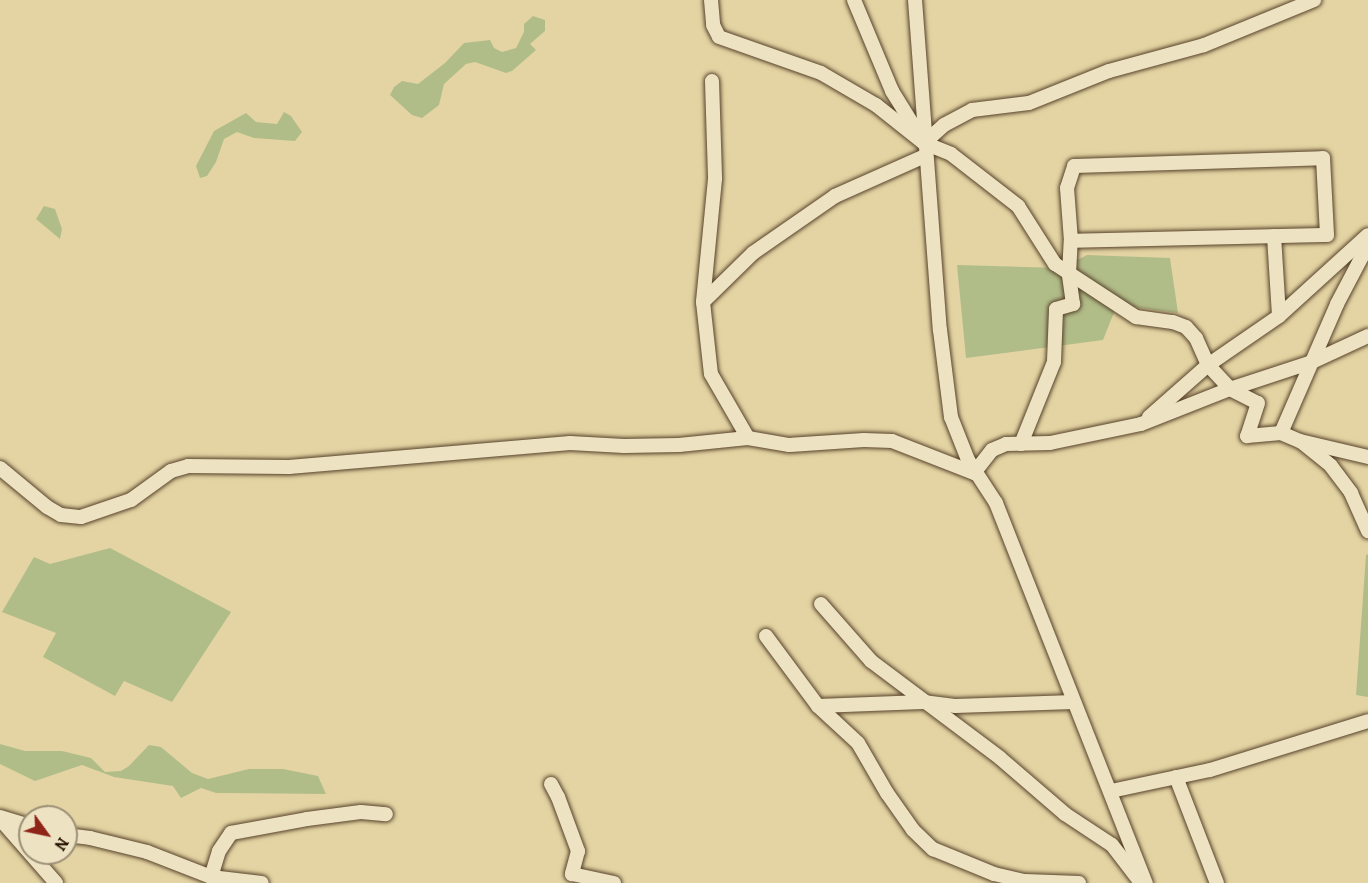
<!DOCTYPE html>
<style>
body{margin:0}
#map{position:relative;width:1368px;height:883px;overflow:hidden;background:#e4d4a3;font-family:Alegreya,serif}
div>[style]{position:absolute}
.green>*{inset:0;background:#b1bd88}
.roads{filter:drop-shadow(0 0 2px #57422b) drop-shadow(0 0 2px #57422b)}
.minor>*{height:14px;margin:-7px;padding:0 7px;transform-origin:7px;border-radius:7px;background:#ede3c3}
span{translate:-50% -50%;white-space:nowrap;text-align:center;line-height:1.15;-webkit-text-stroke:5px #ede3c3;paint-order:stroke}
.north{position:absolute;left:18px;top:805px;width:60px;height:60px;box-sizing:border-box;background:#ede3c3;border:2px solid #9e8f76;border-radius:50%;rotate:123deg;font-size:16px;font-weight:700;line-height:24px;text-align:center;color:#281203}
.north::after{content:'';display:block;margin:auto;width:21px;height:27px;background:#8f2418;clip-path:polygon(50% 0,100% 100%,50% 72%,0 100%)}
</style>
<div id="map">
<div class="green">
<div style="clip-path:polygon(533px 16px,545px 20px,545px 31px,530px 44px,536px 50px,512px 71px,506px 73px,475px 62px,466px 64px,444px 84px,439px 105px,422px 118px,412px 115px,390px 95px,394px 87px,402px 81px,418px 84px,445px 63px,464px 43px,490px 40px,494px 48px,502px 52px,516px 48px,524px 32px,524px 24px)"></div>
<div style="clip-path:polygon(284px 112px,291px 116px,302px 132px,295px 141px,254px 138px,237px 132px,224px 139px,216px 162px,207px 176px,200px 178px,196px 166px,214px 131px,246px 113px,256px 122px,277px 124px)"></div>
<div style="clip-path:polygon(44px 206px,55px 209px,62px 229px,60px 239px,36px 219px)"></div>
<div style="clip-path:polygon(1087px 255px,1170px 258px,1178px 313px,1117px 305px,1103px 340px,966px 358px,957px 265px,1061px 268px)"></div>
<div style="clip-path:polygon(110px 548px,231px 612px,172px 702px,124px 681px,115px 696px,43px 657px,56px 633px,2px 612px,34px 557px,50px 564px)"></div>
<div style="clip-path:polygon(1368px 554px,1368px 697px,1356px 695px,1366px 555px)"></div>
<div style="clip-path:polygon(0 744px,25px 751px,62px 751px,91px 758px,105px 772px,121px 771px,129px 766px,149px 745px,161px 747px,192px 773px,208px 779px,249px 769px,283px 769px,318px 776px,326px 794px,216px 793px,201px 788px,181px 798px,173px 786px,114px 777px,82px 765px,35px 781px,0 764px)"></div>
</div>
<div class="roads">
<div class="minor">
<div style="left:711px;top:0;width:25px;rotate:85deg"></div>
<div style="left:713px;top:25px;width:13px;rotate:63deg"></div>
<div style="left:719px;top:37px;width:108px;rotate:19.4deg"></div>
<div style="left:821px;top:73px;width:64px;rotate:30.2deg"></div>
<div style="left:876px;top:105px;width:61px;rotate:38.4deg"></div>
<div style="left:924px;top:143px;width:29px;rotate:22deg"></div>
<div style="left:951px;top:154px;width:85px;rotate:37.8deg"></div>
<div style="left:1018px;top:206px;width:69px;rotate:57.5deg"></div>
<div style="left:1055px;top:264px;width:97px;rotate:33.2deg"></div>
<div style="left:1136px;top:317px;width:37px;rotate:8deg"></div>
<div style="left:1173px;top:322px;width:14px;rotate:21deg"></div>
<div style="left:1186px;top:327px;width:15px;rotate:48deg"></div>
<div style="left:1196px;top:338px;width:30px;rotate:66deg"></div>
<div style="left:1208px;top:365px;width:33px;rotate:47deg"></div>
<div style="left:1230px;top:389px;width:31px;rotate:27deg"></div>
<div style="left:1258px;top:403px;width:35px;rotate:108deg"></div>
<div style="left:1247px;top:436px;width:34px;rotate:-5deg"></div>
<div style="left:1281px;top:433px;width:21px;rotate:23deg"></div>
<div style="left:1300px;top:441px;width:70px;rotate:13.2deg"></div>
<div style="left:854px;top:0;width:99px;rotate:67.3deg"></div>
<div style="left:892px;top:91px;width:49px;rotate:58.2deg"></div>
<div style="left:915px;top:0;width:331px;rotate:85.7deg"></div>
<div style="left:940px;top:330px;width:88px;rotate:82.8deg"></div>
<div style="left:951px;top:417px;width:46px;rotate:68.4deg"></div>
<div style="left:968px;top:460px;width:51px;rotate:56.9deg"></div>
<div style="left:996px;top:503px;width:409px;rotate:68.5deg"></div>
<div style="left:712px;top:81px;width:98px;rotate:88.2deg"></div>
<div style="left:715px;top:179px;width:124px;rotate:95.6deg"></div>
<div style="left:703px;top:302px;width:72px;rotate:83.7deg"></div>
<div style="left:711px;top:374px;width:74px;rotate:60deg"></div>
<div style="left:924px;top:143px;width:27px;rotate:-42deg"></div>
<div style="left:944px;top:125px;width:32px;rotate:-28deg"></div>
<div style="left:972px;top:110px;width:57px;rotate:-7deg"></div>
<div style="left:1029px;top:103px;width:86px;rotate:-21.8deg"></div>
<div style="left:1109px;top:71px;width:98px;rotate:-15.3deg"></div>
<div style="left:1204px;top:45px;width:119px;rotate:-22.2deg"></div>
<div style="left:1274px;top:236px;width:80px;rotate:86.4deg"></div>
<div style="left:703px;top:302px;width:70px;rotate:-44.4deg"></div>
<div style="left:753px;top:253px;width:100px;rotate:-34.8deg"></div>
<div style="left:835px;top:196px;width:98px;rotate:-24deg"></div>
<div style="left:1149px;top:417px;width:79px;rotate:-41.4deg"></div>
<div style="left:1208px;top:365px;width:86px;rotate:-34.6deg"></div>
<div style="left:1279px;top:316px;width:120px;rotate:-42.3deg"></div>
<div style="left:1281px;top:433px;width:141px;rotate:-66.5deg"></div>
<div style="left:1337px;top:304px;width:67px;rotate:-62.3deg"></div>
<div style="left:1303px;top:443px;width:36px;rotate:39deg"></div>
<div style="left:1331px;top:466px;width:34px;rotate:53deg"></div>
<div style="left:1351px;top:493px;width:42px;rotate:65.9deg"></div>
<div style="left:1021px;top:444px;width:88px;rotate:-68.1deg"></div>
<div style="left:1054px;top:362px;width:53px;rotate:-87.8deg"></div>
<div style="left:1056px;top:309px;width:18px;rotate:-16deg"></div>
<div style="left:1073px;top:304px;width:30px;rotate:-98deg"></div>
<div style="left:1069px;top:274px;width:33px;rotate:-87deg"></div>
<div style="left:1071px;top:241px;width:53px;rotate:-94.3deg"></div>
<div style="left:1067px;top:188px;width:23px;rotate:-72deg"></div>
<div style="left:1074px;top:166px;width:249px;rotate:-1.8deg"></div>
<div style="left:1323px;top:158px;width:77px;rotate:87deg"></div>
<div style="left:1327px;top:235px;width:256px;rotate:178.7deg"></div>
<div style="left:0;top:468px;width:61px;rotate:39.7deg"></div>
<div style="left:47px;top:507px;width:16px;rotate:30deg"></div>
<div style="left:61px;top:515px;width:20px;rotate:6deg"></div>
<div style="left:81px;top:517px;width:53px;rotate:-18.8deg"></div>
<div style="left:131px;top:500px;width:49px;rotate:-35.9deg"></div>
<div style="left:171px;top:471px;width:18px;rotate:-16deg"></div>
<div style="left:188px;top:466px;width:101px;rotate:0.6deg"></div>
<div style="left:289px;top:467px;width:282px;rotate:-4.9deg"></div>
<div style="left:570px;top:443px;width:54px;rotate:3.2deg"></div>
<div style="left:624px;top:446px;width:55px;rotate:-1deg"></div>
<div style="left:679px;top:445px;width:69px;rotate:-5.8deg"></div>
<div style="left:748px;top:438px;width:42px;rotate:9.7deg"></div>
<div style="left:789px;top:445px;width:75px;rotate:-3.8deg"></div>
<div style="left:864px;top:440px;width:28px;rotate:2deg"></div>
<div style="left:892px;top:441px;width:88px;rotate:21.3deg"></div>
<div style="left:974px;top:473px;width:29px;rotate:-52deg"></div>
<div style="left:992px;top:450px;width:15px;rotate:-23deg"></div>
<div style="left:1006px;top:444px;width:44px;rotate:-1.3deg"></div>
<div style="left:1050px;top:443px;width:93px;rotate:-11.8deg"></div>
<div style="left:1141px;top:424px;width:96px;rotate:-21.5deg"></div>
<div style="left:1230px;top:389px;width:86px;rotate:-18.2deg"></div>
<div style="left:1312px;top:362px;width:62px;rotate:-24.9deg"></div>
<div style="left:821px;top:604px;width:76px;rotate:48.7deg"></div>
<div style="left:871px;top:661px;width:161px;rotate:36.9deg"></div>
<div style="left:1000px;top:758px;width:86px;rotate:40.7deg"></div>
<div style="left:1065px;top:814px;width:56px;rotate:33.4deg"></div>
<div style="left:1112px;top:845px;width:44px;rotate:52.4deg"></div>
<div style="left:766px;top:636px;width:87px;rotate:53.4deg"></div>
<div style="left:818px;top:706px;width:54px;rotate:42.8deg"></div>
<div style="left:858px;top:743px;width:58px;rotate:59.9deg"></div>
<div style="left:887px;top:793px;width:45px;rotate:54.9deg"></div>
<div style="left:913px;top:830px;width:28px;rotate:44deg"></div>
<div style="left:933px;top:849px;width:66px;rotate:22.3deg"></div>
<div style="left:994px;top:874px;width:32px;rotate:13deg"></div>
<div style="left:1025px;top:881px;width:54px;rotate:2.1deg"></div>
<div style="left:818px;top:706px;width:105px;rotate:-2.2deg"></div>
<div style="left:923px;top:702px;width:32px;rotate:7deg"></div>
<div style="left:955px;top:706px;width:119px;rotate:-1.9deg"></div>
<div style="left:1176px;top:777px;width:114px;rotate:68.9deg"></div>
<div style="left:551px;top:784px;width:15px;rotate:62deg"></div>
<div style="left:558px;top:797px;width:58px;rotate:69.7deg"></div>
<div style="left:578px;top:851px;width:24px;rotate:105deg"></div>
<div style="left:572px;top:874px;width:43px;rotate:12.1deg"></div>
<div style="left:1111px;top:791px;width:101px;rotate:-12deg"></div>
<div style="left:1210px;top:770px;width:165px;rotate:-17.2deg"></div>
<div style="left:0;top:817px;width:31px;rotate:17deg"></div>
<div style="left:0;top:819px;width:85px;rotate:48.8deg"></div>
<div style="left:66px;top:835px;width:24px;rotate:7deg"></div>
<div style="left:90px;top:838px;width:59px;rotate:13.8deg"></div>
<div style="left:147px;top:852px;width:69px;rotate:21.3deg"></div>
<div style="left:211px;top:877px;width:51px;rotate:6.7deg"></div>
<div style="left:211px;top:877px;width:27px;rotate:-73deg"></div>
<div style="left:219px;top:851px;width:22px;rotate:-56deg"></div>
<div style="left:231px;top:833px;width:77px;rotate:-10.4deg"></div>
<div style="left:307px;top:819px;width:54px;rotate:-7.4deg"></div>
<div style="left:361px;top:812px;width:25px;rotate:5deg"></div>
</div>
</div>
<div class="north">N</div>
</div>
